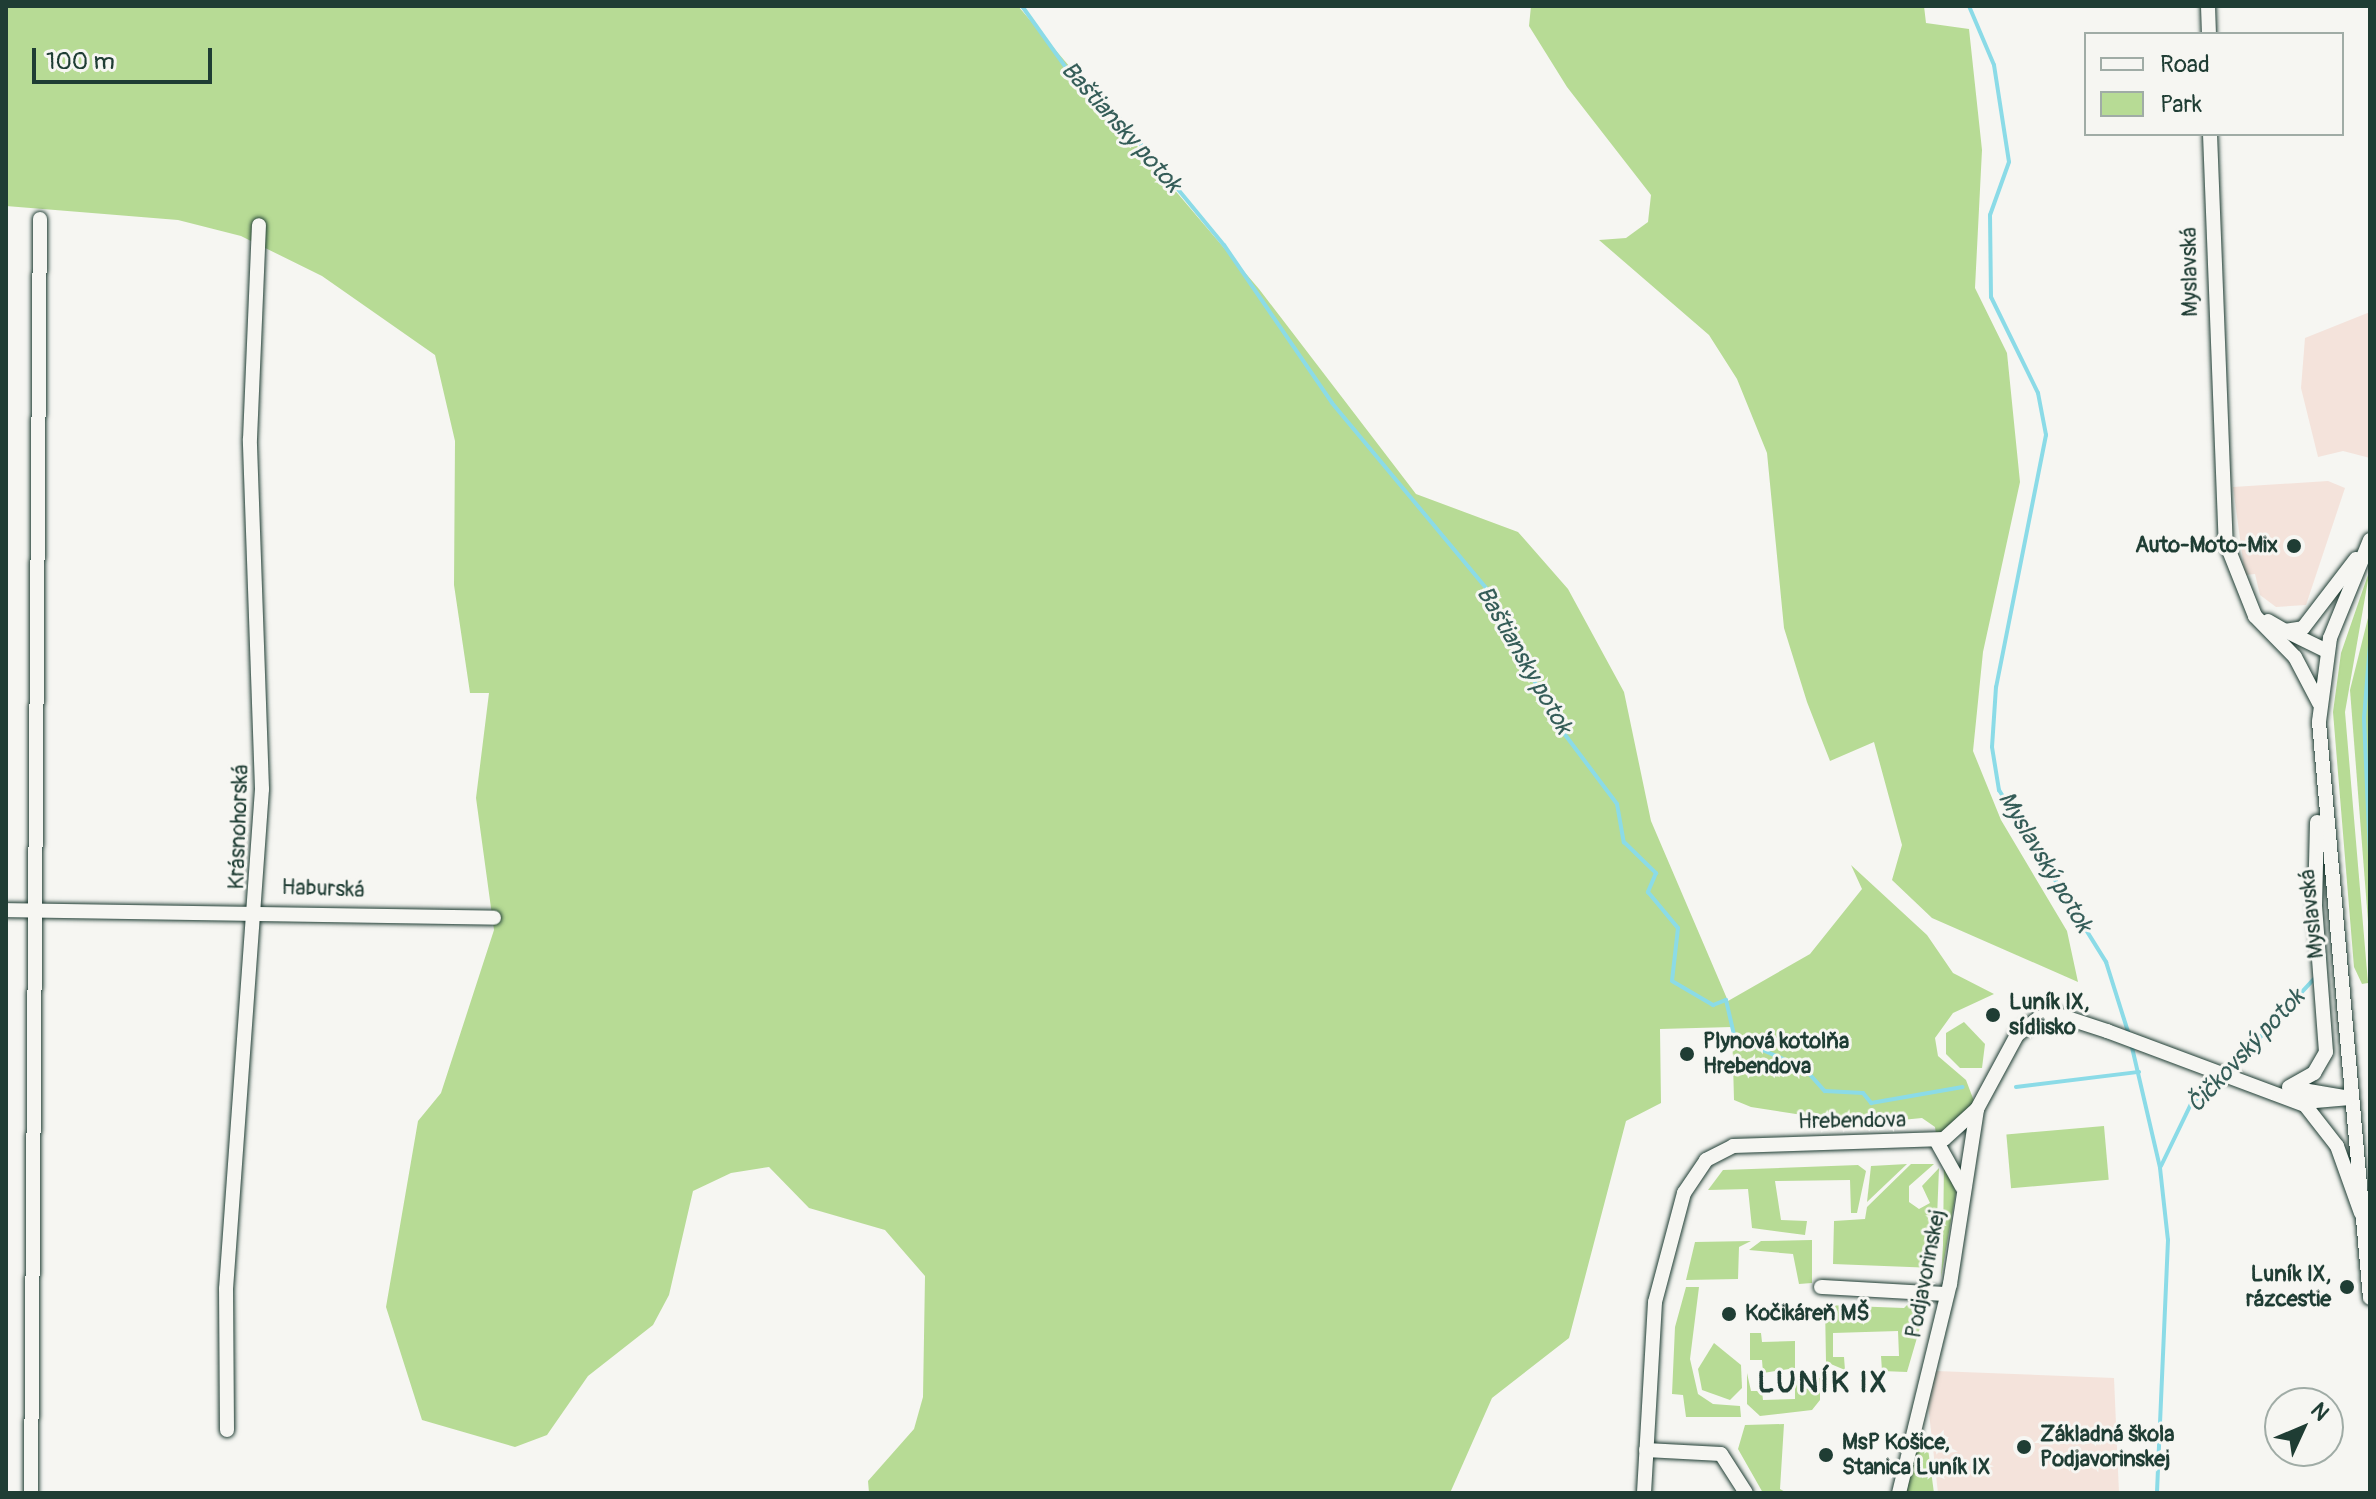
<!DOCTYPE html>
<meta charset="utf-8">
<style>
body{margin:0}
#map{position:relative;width:2376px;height:1499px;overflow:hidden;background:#f6f6f2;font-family:Pangolin,sans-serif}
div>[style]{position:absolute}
.built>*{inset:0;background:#f4e3db}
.green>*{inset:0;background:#b7db95;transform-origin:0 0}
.stream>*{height:4px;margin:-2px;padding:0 2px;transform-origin:2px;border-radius:2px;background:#8bdbe7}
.roads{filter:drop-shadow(0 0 2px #1f3d34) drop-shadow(0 0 2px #1f3d34)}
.minor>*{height:14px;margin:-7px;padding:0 7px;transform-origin:7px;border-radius:7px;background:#f6f6f2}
.dots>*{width:22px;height:22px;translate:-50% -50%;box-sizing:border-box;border:4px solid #f6f6f2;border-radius:50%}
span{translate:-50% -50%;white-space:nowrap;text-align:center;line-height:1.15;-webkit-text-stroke:6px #f6f6f2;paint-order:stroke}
.street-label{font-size:22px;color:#1f3d34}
.poi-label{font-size:22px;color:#1f3d34;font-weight:700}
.right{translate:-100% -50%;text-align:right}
.left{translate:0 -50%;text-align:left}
.water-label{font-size:24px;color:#355d58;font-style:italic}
.district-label{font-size:30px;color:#1f3d34;font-weight:700;letter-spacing:2px}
.frame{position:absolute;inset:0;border:8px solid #1f3d34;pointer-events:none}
.legend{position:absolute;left:2084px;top:32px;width:260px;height:104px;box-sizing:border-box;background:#f6f6f2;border:2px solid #a0aca6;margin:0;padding:10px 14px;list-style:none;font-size:24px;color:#1f3d34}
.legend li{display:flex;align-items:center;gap:16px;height:40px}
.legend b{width:40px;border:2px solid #a0aca6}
.north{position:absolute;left:2264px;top:1387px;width:80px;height:80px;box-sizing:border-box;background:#f6f6f2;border:2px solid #a0aca6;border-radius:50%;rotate:46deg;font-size:22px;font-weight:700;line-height:32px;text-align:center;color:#1f3d34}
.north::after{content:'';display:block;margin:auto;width:28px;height:36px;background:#1f3d34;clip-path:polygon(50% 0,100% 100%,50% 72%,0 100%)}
.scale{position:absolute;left:32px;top:48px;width:180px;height:36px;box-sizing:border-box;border:4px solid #1f3d34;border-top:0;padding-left:10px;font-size:24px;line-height:28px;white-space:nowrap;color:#1f3d34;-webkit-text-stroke:6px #f6f6f2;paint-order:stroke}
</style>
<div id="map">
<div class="built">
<div style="clip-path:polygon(2370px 312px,2370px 458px,2343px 451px,2318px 457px,2301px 388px,2305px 338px)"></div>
<div style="clip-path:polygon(2328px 481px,2345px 488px,2306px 605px,2276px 607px,2260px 595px,2255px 574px,2245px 575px,2233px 487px)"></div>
<div style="clip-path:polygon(1936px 1371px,2114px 1378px,2119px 1493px,1938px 1493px,1928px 1404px)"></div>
</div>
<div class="green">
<div style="clip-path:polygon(6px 6px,1018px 6px,1259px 289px,1416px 494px,1518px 532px,1568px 589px,1624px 692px,1651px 821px,1728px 1001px,1810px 954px,1862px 889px,1851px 865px,1927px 935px,1953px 973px,1994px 994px,1953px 1013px,1935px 1038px,1938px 1056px,1966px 1080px,1977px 1109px,1937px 1142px,1935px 1127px,1922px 1118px,1861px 1124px,1751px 1107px,1734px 1100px,1732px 1027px,1660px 1029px,1661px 1103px,1626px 1121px,1569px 1338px,1492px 1398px,1450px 1493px,869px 1493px,868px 1481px,914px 1429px,923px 1397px,925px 1276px,885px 1230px,809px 1208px,769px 1167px,731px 1173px,693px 1191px,669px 1295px,653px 1325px,588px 1376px,547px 1435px,515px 1447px,422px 1420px,386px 1307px,418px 1121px,441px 1093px,494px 930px,476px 798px,489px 693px,470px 693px,454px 585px,455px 441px,435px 355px,322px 276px,241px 236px,178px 220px,6px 206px)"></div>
<div style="clip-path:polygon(1531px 6px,1924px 6px,1926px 23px,1969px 29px,1982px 150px,1975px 288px,2007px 353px,2020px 482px,1983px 652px,1973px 751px,2001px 820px,2067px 931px,2078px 982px,1932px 918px,1892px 880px,1902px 845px,1874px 742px,1830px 761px,1807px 702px,1784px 628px,1767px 453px,1737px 379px,1709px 335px,1599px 240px,1626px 238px,1648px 222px,1651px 195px,1567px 87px,1529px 26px)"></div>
<div style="clip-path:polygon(2370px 569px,2345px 712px,2368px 983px,2362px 984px,2354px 967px,2333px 712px,2341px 653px)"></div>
<div style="clip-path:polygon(2370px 610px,2370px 947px,2350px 690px)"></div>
<div style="clip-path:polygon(1964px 1022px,1985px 1044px,1982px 1068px,1960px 1068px,1946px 1054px,1946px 1033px)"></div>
<div style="left:2104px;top:1126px;width:54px;height:98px;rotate:85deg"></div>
<div style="clip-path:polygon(1944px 1161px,1956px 1192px,1941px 1278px,1943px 1245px)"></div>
<div style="clip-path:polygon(1907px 1164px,1867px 1202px,1871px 1166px)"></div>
<div style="clip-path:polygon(1911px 1164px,1934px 1164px,1909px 1186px,1909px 1202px,1919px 1209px,1930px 1203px,1922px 1186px,1939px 1168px,1935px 1268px,1833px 1264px,1834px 1221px,1865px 1219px,1867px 1207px)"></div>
<div style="clip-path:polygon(1858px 1165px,1866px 1171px,1857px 1213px,1851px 1213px,1850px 1180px,1775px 1181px,1781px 1220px,1807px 1221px,1805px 1235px,1752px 1228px,1748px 1189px,1708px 1190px,1723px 1170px)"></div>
<div style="clip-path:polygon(1812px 1240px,1812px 1283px,1799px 1284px,1793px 1254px,1749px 1250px,1761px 1241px)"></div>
<div style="clip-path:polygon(1751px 1241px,1739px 1247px,1738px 1279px,1686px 1280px,1695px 1242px)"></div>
<div style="clip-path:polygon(1686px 1287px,1699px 1287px,1690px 1359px,1698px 1394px,1713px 1404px,1740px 1406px,1741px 1417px,1686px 1417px,1683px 1395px,1672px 1394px,1675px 1327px)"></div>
<div style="clip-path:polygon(1913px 1299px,1928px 1300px,1907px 1372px,1882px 1371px,1881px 1356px,1899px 1356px,1898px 1331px,1833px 1333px,1833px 1357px,1844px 1357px,1845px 1370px,1826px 1362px,1825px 1305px,1904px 1308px)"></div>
<div style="clip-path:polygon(1750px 1333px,1761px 1333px,1762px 1342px,1795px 1341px,1795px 1368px,1763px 1373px,1762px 1360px,1750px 1360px)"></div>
<div style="clip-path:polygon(1714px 1343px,1741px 1365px,1742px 1388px,1730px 1400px,1702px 1390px,1698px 1369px)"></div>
<div style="clip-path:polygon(1747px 1373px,1751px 1391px,1762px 1391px,1763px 1400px,1795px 1399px,1795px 1380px,1820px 1378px,1820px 1400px,1812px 1410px,1760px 1416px,1747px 1404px)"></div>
<div style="clip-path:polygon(1784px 1424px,1780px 1489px,1787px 1493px,1763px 1493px,1738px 1449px,1745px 1425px)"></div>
<div style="clip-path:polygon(1919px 1433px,1926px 1434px,1934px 1493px,1906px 1493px)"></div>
</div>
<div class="stream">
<div style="left:1022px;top:6px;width:107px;rotate:54.5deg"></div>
<div style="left:1084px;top:93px;width:24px;rotate:22deg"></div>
<div style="left:1106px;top:102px;width:185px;rotate:50.5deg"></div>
<div style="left:1224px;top:245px;width:191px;rotate:55.6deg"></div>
<div style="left:1332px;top:403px;width:256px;rotate:50.2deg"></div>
<div style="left:1496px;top:600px;width:128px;rotate:64.6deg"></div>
<div style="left:1551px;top:716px;width:110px;rotate:53.1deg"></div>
<div style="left:1617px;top:804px;width:39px;rotate:80deg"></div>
<div style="left:1624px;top:842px;width:45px;rotate:44.1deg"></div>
<div style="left:1656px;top:873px;width:21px;rotate:113deg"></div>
<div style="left:1648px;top:892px;width:47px;rotate:50.2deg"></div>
<div style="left:1678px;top:928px;width:53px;rotate:96.5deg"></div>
<div style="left:1672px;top:981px;width:48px;rotate:30.3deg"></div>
<div style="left:1713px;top:1005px;width:14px;rotate:-21deg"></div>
<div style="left:1726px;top:1000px;width:39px;rotate:77deg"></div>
<div style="left:1735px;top:1038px;width:75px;rotate:23.5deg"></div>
<div style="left:1804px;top:1068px;width:31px;rotate:48deg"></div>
<div style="left:1825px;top:1091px;width:38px;rotate:3deg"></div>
<div style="left:1863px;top:1093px;width:13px;rotate:51deg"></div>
<div style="left:1871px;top:1103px;width:93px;rotate:-9.9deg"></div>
<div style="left:1969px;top:6px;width:64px;rotate:67deg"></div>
<div style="left:1994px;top:65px;width:98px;rotate:81.2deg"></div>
<div style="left:2009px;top:162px;width:56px;rotate:109.7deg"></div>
<div style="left:1990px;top:215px;width:82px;rotate:89.3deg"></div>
<div style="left:1991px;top:297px;width:107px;rotate:63.9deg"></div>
<div style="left:2038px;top:393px;width:43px;rotate:79.2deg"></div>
<div style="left:2046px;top:435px;width:257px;rotate:101.2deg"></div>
<div style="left:1996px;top:687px;width:60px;rotate:93.8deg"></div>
<div style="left:1992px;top:747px;width:44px;rotate:80.8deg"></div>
<div style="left:1999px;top:790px;width:203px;rotate:58.1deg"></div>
<div style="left:2106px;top:962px;width:77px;rotate:72.5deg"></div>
<div style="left:2370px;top:644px;width:74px;rotate:94.6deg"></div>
<div style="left:2364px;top:718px;width:139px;rotate:87.5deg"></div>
<div style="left:2131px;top:1043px;width:128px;rotate:76.9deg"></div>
<div style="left:2160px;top:1168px;width:72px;rotate:83.7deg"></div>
<div style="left:2168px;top:1240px;width:253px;rotate:92.5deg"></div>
<div style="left:2229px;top:1071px;width:125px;rotate:-47.3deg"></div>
<div style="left:2016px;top:1087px;width:124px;rotate:-7deg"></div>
<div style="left:2161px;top:1166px;width:69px;rotate:-64.2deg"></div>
<div style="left:2191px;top:1104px;width:38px;rotate:-43deg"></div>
</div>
<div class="roads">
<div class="minor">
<div style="left:2208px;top:6px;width:28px;rotate:88deg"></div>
<div style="left:2210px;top:134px;width:409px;rotate:87.8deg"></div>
<div style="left:2226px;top:543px;width:79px;rotate:68.3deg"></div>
<div style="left:2255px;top:616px;width:57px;rotate:45.7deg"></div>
<div style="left:2295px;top:657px;width:52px;rotate:62.4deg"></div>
<div style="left:2370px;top:540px;width:106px;rotate:112.2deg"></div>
<div style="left:2330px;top:638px;width:85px;rotate:97.5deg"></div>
<div style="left:2319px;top:722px;width:578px;rotate:84.94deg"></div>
<div style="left:2268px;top:621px;width:20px;rotate:30deg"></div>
<div style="left:2285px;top:631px;width:18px;rotate:-9deg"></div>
<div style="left:2303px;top:628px;width:87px;rotate:-52.5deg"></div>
<div style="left:2288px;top:632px;width:43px;rotate:26deg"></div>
<div style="left:6px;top:910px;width:488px;rotate:0.9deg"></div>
<div style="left:2289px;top:1087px;width:29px;rotate:-29deg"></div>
<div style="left:2314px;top:1073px;width:24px;rotate:-60deg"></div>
<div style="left:2326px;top:1052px;width:147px;rotate:-94.3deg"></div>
<div style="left:2315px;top:905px;width:83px;rotate:-88.6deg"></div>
<div style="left:2291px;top:1088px;width:61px;rotate:9.5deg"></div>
<div style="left:2304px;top:1102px;width:46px;rotate:-5deg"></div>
<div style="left:1937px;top:1142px;width:51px;rotate:60.9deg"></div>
<div style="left:1821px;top:1287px;width:126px;rotate:3.2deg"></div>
<div style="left:227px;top:1430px;width:141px;rotate:-90.4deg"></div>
<div style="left:226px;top:1289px;width:501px;rotate:-85.88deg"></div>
<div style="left:262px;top:789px;width:350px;rotate:-92deg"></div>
<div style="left:250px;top:439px;width:214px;rotate:-87.6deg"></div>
<div style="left:1646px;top:1450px;width:75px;rotate:3.1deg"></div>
<div style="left:1721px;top:1454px;width:46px;rotate:57.3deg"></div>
<div style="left:31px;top:1493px;width:1274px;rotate:-89.6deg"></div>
<div style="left:1644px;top:1493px;width:191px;rotate:-86.7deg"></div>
<div style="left:1655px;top:1302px;width:113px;rotate:-75.1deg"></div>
<div style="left:1684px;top:1193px;width:40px;rotate:-56deg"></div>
<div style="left:1706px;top:1160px;width:30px;rotate:-27deg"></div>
<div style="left:1733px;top:1146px;width:211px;rotate:-1.9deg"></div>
<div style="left:1944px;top:1139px;width:45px;rotate:-42.3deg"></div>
<div style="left:1977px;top:1109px;width:84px;rotate:-61.6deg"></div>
<div style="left:2017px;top:1035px;width:28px;rotate:-38deg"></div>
<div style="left:2039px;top:1018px;width:19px;rotate:-9deg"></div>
<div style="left:2058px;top:1015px;width:52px;rotate:18.1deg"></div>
<div style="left:2107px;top:1031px;width:211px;rotate:20.5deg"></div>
<div style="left:2305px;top:1105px;width:52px;rotate:52deg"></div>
<div style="left:2337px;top:1146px;width:71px;rotate:70.3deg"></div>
<div style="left:1899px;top:1493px;width:215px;rotate:-76.3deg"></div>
<div style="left:1950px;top:1284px;width:176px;rotate:-81.2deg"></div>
</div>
</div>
<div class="dots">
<div style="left:2294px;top:546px;background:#1f3d34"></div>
<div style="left:1993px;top:1015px;background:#1f3d34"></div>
<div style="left:1687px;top:1054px;background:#1f3d34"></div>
<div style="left:2347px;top:1287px;background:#1f3d34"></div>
<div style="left:1729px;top:1314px;background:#1f3d34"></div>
<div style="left:2024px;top:1447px;background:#1f3d34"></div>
<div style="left:1826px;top:1455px;background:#1f3d34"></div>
</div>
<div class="street-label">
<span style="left:2190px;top:272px;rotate:-91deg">Myslavská</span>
<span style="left:239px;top:827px;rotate:-88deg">Krásnohorská</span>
<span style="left:323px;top:889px;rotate:2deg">Haburská</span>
<span style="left:2312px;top:914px;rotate:-96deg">Myslavská</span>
<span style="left:1852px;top:1121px;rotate:-1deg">Hrebendova</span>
<span style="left:1926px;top:1274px;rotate:-79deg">Podjavorinskej</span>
</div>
<div class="poi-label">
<span class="right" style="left:2278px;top:546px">Auto-Moto-Mix</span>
<span class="left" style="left:2009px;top:1015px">Luník IX,<br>sídlisko</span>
<span class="left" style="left:1703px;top:1054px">Plynová kotolňa<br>Hrebendova</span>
<span class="right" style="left:2331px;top:1287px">Luník IX,<br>rázcestie</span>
<span class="left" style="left:1745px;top:1314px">Kočikáreň MŠ</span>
<span class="left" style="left:2040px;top:1447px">Základná škola<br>Podjavorinskej</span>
<span class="left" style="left:1842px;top:1455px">MsP Košice,<br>Stanica Luník IX</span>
</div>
<div class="water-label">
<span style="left:1121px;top:127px;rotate:48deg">Baštiansky potok</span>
<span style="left:1524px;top:660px;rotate:60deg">Baštiansky potok</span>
<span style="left:2045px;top:862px;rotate:59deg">Myslavský potok</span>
<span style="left:2246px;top:1051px;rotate:-47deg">Čičkovský potok</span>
</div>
<div class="district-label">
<span style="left:1823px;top:1383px">LUNÍK IX</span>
</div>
<div class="frame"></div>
<ul class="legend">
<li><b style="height:10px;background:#f6f6f2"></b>Road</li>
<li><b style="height:22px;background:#b7db95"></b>Park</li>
</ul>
<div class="north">N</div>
<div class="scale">100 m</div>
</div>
